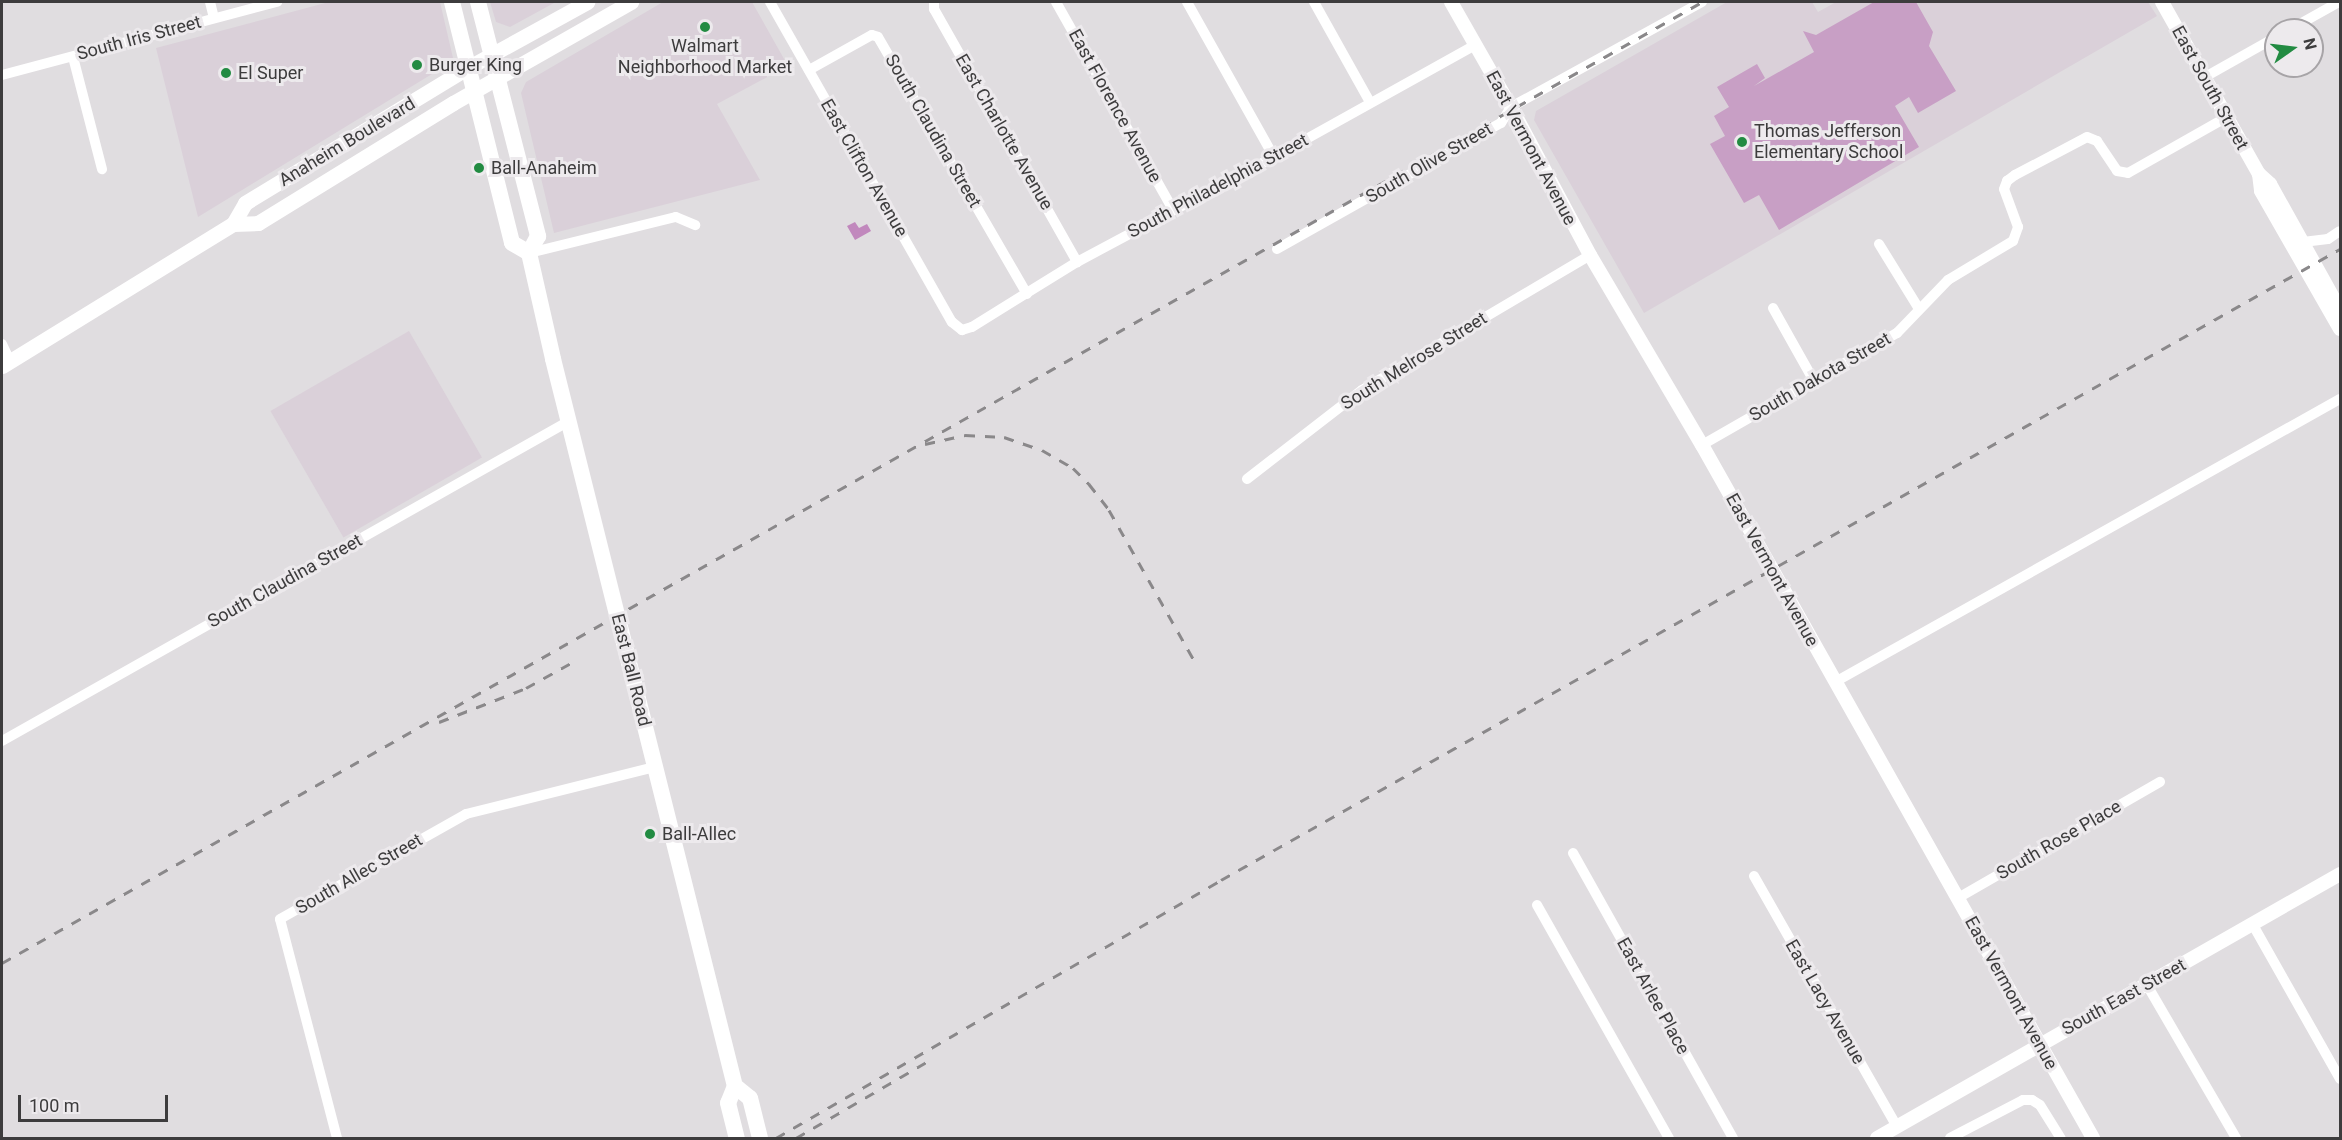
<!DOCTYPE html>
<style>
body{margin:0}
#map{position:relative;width:2342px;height:1140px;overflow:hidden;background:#e0dde0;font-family:Roboto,sans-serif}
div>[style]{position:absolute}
.built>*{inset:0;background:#dad0d9;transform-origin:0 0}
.green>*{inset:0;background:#c89fc5}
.water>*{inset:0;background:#c188bd}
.minor>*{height:10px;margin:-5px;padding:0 5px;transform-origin:5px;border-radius:5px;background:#fff}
.tertiary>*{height:14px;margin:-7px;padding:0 7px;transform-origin:7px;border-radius:7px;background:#fff}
.secondary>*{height:15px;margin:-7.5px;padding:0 7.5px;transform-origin:7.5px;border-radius:7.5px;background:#fff}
.primary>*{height:16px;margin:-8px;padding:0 8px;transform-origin:8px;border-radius:8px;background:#fff}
.rail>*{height:3px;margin-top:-1.5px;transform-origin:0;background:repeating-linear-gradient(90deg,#8a888a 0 10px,transparent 0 20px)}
.dots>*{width:16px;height:16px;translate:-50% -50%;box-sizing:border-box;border:3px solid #edeaed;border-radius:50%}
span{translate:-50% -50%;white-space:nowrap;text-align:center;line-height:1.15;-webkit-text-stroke:6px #edeaed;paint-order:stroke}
.street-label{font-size:18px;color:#3d3c3d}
.poi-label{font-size:18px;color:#3d3c3d}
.left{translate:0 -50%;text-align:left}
.frame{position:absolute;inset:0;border:3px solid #3d3c3d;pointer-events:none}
.north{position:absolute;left:2264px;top:18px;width:60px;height:60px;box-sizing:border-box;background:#edeaed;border:2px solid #a7a4a7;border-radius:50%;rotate:76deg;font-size:16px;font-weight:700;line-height:24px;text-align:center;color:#3d3c3d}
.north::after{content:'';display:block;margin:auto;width:21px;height:27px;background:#228b42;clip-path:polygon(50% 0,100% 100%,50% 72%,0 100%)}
.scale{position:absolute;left:18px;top:1095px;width:150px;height:27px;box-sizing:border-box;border:3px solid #3d3c3d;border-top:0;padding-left:8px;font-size:18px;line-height:21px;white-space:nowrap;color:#3d3c3d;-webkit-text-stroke:4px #edeaed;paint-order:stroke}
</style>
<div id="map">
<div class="built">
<div style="clip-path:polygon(329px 2px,440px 2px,453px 58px,450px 63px,198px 217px,156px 48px)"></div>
<div style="clip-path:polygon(490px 2px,554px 2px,554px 3px,510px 27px,496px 22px)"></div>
<div style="clip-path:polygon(663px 2px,752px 2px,788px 66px,717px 104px,760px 180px,554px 233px,521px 93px,526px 82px)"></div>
<div style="clip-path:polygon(1727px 2px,1812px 2px,1818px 12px,1836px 2px,2148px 2px,2157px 16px,1644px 313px,1534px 120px,1536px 111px)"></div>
<div style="left:409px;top:331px;width:146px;height:160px;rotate:60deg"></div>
</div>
<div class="green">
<div style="clip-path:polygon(1874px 2px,1916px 2px,1933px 32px,1929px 46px,1956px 91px,1918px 113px,1909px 97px,1895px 106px,1919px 147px,1779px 230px,1759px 195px,1744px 203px,1710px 144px,1725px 136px,1714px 116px,1729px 107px,1717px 87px,1757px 64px,1765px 78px,1754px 86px,1814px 52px,1803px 31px,1816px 35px)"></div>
</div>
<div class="water">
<div style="clip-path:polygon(855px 222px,859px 228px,867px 224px,871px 231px,855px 240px,847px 226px)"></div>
</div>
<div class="minor">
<div style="left:210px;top:2px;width:16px;rotate:76deg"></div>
<div style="left:770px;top:2px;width:368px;rotate:60.4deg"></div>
<div style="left:952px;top:322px;width:13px;rotate:39deg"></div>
<div style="left:962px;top:330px;width:10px;rotate:-17deg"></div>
<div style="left:972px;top:327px;width:123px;rotate:-31.8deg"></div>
<div style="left:1077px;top:262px;width:223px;rotate:-28.1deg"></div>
<div style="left:1274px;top:157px;width:230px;rotate:-29.1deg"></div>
<div style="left:934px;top:2px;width:7px;rotate:90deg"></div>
<div style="left:934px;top:9px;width:291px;rotate:60.5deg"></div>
<div style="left:1056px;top:2px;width:239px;rotate:60.6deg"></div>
<div style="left:1187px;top:2px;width:178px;rotate:60.7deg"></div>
<div style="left:1314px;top:2px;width:115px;rotate:60.8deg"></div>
<div style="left:2289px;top:30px;width:57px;rotate:-29.2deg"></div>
<div style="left:73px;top:57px;width:116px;rotate:75.5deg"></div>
<div style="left:809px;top:70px;width:72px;rotate:-29.1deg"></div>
<div style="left:872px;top:35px;width:6px;rotate:18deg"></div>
<div style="left:878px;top:37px;width:297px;rotate:59.9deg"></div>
<div style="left:2px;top:75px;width:285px;rotate:-14.9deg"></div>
<div style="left:2205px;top:77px;width:81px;rotate:-29.4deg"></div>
<div style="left:2303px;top:242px;width:25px;rotate:-7deg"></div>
<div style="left:2328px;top:239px;width:14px;rotate:-34deg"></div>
<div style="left:1879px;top:244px;width:76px;rotate:58.4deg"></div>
<div style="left:1277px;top:249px;width:257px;rotate:-29.4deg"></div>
<div style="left:1501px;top:123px;width:19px;rotate:-58deg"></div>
<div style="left:1511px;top:107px;width:218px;rotate:-28.8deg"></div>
<div style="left:529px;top:253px;width:151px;rotate:-13.8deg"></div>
<div style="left:676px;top:217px;width:21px;rotate:23deg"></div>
<div style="left:1773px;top:308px;width:84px;rotate:60.7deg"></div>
<div style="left:2px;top:344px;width:19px;rotate:65deg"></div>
<div style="left:1702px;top:445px;width:225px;rotate:-29.9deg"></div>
<div style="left:1897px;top:333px;width:74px;rotate:-46.1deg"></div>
<div style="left:1948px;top:280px;width:76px;rotate:-31deg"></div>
<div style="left:2013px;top:241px;width:15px;rotate:-70deg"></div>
<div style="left:2018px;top:227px;width:40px;rotate:-110.2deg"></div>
<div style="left:2004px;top:189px;width:9px;rotate:-69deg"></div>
<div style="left:2007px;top:181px;width:10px;rotate:-37deg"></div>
<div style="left:2015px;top:175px;width:81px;rotate:-27.8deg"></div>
<div style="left:2087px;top:137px;width:11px;rotate:22deg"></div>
<div style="left:2097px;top:141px;width:36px;rotate:56deg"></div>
<div style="left:2117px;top:171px;width:11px;rotate:10deg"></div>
<div style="left:2128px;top:173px;width:114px;rotate:-29.5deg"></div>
<div style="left:1247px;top:479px;width:145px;rotate:-37.7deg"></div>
<div style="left:1362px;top:390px;width:265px;rotate:-30.6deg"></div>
<div style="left:1835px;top:682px;width:579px;rotate:-29.27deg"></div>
<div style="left:2px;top:741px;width:651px;rotate:-29.44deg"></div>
<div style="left:1573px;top:853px;width:327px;rotate:60.7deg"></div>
<div style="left:1754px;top:876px;width:289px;rotate:60.3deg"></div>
<div style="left:1958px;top:898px;width:233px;rotate:-29.9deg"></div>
<div style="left:1537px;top:905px;width:268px;rotate:60.5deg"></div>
<div style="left:2253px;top:925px;width:177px;rotate:60.5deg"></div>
<div style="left:2147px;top:985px;width:177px;rotate:59.8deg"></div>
<div style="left:337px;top:1138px;width:226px;rotate:-104.6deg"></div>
<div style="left:280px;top:919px;width:214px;rotate:-29.4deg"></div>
<div style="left:466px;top:814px;width:195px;rotate:-14deg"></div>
<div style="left:1950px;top:1138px;width:82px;rotate:-27.5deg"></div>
<div style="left:2023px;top:1100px;width:9px"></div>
<div style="left:2032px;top:1100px;width:9px;rotate:32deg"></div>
<div style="left:2040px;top:1105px;width:39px;rotate:58deg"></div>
</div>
<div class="tertiary">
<div style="left:1451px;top:2px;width:121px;rotate:60.3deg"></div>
<div style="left:1511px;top:107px;width:168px;rotate:61.9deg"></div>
<div style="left:1590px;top:255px;width:221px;rotate:59.5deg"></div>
<div style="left:1702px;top:445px;width:796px;rotate:60.57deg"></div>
<div style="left:2162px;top:2px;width:197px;rotate:60.6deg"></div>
<div style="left:2259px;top:174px;width:15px;rotate:42deg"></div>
<div style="left:2270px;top:184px;width:144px;rotate:60.9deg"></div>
<div style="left:2259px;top:174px;width:17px;rotate:83deg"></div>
<div style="left:2261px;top:191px;width:159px;rotate:60.2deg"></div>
<div style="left:1877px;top:1138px;width:533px;rotate:-29.69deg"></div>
</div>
<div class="secondary">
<div style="left:233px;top:224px;width:24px;rotate:-60deg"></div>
<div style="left:245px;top:203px;width:262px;rotate:-31.3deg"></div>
<div style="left:469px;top:67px;width:135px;rotate:-28.8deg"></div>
<div style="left:2px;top:366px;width:271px;rotate:-31.6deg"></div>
<div style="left:233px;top:224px;width:25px;rotate:-2deg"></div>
<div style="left:258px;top:223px;width:229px;rotate:-31.6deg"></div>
<div style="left:453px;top:103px;width:205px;rotate:-29.6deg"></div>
</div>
<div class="primary">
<div style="left:452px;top:2px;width:248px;rotate:76deg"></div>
<div style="left:512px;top:243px;width:20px;rotate:30deg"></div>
<div style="left:478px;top:2px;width:242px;rotate:75.6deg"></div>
<div style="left:538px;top:236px;width:19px;rotate:118deg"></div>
<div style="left:529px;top:253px;width:109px;rotate:77.2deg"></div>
<div style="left:553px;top:359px;width:749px;rotate:75.95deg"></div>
<div style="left:735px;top:1086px;width:19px;rotate:39deg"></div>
<div style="left:750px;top:1098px;width:41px;rotate:76deg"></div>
<div style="left:735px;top:1086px;width:18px;rotate:112deg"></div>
<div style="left:728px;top:1103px;width:36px;rotate:76deg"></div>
</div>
<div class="rail">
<div style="left:925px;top:444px;width:41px;rotate:-12.7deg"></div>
<div style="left:965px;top:435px;width:39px;rotate:3deg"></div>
<div style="left:1004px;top:437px;width:40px;rotate:18.9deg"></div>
<div style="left:1042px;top:450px;width:36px;rotate:30deg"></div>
<div style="left:1073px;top:468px;width:23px;rotate:45deg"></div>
<div style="left:1089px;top:484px;width:33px;rotate:52deg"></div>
<div style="left:1109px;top:510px;width:175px;rotate:60.5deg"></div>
<div style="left:439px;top:722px;width:93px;rotate:-21.3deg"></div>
<div style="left:526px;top:688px;width:51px;rotate:-29.1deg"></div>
<div style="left:2px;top:963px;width:1953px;rotate:-29.48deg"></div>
<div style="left:776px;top:1138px;width:514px;rotate:-30.1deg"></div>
<div style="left:1221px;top:880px;width:1285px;rotate:-29.42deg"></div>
<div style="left:796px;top:1138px;width:155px;rotate:-30.2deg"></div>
</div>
<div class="dots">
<div style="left:705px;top:27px;background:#228b42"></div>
<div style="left:417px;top:65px;background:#228b42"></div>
<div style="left:226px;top:73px;background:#228b42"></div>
<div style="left:1742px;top:142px;background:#228b42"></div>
<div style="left:479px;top:168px;background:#228b42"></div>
<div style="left:650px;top:834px;background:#228b42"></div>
</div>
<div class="street-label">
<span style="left:139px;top:38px;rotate:-15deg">South Iris Street</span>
<span style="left:2210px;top:88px;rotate:61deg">East South Street</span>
<span style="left:1115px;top:106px;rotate:61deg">East Florence Avenue</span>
<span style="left:933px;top:131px;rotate:60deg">South Claudina Street</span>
<span style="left:1004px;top:132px;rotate:60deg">East Charlotte Avenue</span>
<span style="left:347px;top:142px;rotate:-31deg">Anaheim Boulevard</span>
<span style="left:1531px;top:148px;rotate:62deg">East Vermont Avenue</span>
<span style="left:1429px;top:163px;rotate:-30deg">South Olive Street</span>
<span style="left:864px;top:168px;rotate:60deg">East Clifton Avenue</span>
<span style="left:1218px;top:186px;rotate:-28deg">South Philadelphia Street</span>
<span style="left:1414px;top:361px;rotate:-32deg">South Melrose Street</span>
<span style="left:1820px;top:377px;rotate:-30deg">South Dakota Street</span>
<span style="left:1772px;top:570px;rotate:61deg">East Vermont Avenue</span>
<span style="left:285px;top:581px;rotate:-29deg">South Claudina Street</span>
<span style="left:631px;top:670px;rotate:76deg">East Ball Road</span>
<span style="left:2059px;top:840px;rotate:-30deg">South Rose Place</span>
<span style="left:359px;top:874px;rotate:-30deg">South Allec Street</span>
<span style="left:2011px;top:993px;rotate:61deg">East Vermont Avenue</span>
<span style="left:1653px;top:996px;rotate:61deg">East Arlee Place</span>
<span style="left:2124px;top:997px;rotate:-29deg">South East Street</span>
<span style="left:1825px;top:1002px;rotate:60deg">East Lacy Avenue</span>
</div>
<div class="poi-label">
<span style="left:705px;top:57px">Walmart<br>Neighborhood Market</span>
<span class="left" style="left:429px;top:65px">Burger King</span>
<span class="left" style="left:238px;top:73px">El Super</span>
<span class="left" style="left:1754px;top:142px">Thomas Jefferson<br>Elementary School</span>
<span class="left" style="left:491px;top:168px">Ball-Anaheim</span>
<span class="left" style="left:662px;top:834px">Ball-Allec</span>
</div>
<div class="frame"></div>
<div class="north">N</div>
<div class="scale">100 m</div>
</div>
